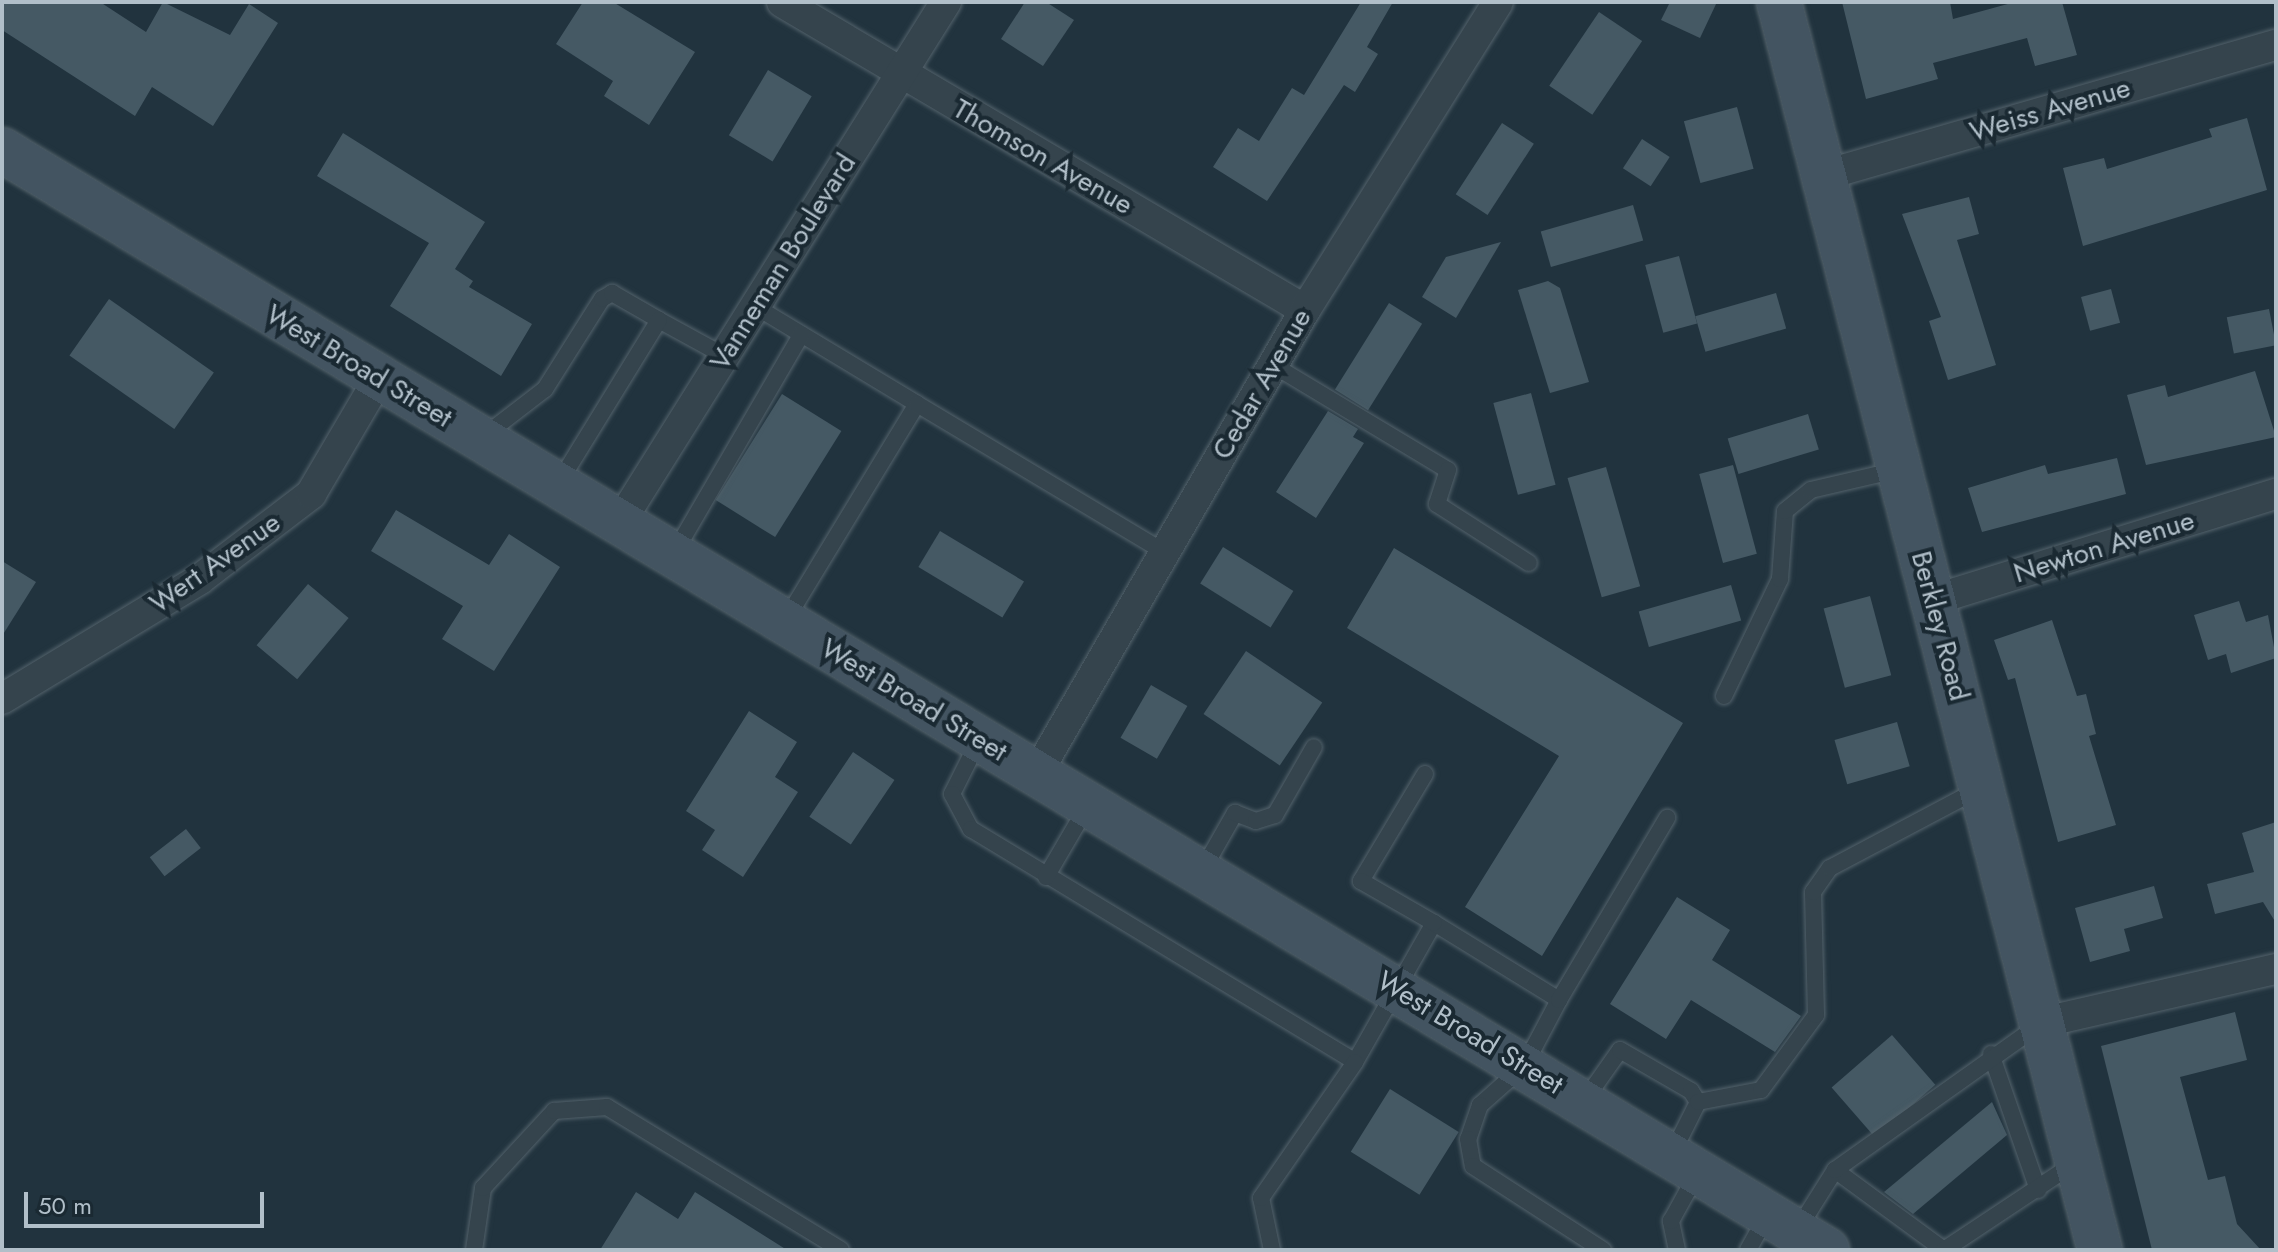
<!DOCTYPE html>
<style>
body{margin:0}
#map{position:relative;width:2278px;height:1252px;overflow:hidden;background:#21333e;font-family:Jost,sans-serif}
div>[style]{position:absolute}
.building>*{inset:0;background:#455964;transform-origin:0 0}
.roads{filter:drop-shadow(0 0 2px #53626b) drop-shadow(0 0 2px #53626b)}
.lane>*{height:16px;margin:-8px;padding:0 8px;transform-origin:8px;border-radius:8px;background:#35444d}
.street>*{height:30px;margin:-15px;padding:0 15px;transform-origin:15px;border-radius:15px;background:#35444d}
.secondary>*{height:44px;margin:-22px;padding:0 22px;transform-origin:22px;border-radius:22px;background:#435461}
span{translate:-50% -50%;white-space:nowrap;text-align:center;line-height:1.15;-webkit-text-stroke:8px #1a2932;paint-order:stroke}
.street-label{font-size:28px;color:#b1bfc9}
.frame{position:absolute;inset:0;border:4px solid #b1bfc9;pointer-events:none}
.scale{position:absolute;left:24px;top:1192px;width:240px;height:36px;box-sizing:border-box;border:4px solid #b1bfc9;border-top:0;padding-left:10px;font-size:24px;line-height:28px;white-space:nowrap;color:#b1bfc9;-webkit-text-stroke:6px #1a2932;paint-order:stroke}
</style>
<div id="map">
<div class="building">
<div style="clip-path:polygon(2px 2px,100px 2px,146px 32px,163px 2px,230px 35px,249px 4px,278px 23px,213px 126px,152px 87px,135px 116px,2px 30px)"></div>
<div style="clip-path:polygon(583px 2px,613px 2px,695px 52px,649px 125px,604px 96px,613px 81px,556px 44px)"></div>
<div style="clip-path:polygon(1025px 2px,1046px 2px,1074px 20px,1043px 66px,1001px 39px)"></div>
<div style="clip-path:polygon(1361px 2px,1393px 2px,1367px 47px,1378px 54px,1355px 92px,1344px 85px,1267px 201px,1213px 167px,1238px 128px,1259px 141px,1292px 88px,1304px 95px)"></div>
<div style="clip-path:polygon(1670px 2px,1717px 2px,1700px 38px,1661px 20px)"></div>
<div style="clip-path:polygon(1842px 2px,1950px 2px,1953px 19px,2015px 2px,2062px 2px,2077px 55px,2035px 66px,2027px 38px,1933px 63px,1938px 79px,1866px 99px)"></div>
<div style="left:1599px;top:12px;width:52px;height:89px;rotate:34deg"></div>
<div style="left:768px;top:70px;width:51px;height:76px;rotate:31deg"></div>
<div style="left:1737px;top:107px;width:64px;height:55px;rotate:75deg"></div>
<div style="clip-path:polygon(2247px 118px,2267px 190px,2083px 246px,2063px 168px,2104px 158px,2107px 169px,2212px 137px,2209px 129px)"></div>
<div style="left:1502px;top:123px;width:38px;height:85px;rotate:33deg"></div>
<div style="clip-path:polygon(343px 133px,485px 222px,455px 269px,473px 281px,469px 287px,532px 324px,501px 376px,390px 306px,429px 243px,317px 176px)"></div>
<div style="left:1642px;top:139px;width:33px;height:35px;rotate:33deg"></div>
<div style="clip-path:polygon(1969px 197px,1979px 234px,1957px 240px,1996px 365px,1948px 380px,1929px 321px,1941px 317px,1902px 214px)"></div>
<div style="left:1633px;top:205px;width:37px;height:96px;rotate:74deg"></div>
<div style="clip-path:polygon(1501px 242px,1456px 318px,1422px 297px,1446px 257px)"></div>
<div style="left:1679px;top:256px;width:70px;height:35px;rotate:75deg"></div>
<div style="clip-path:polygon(1548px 281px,1560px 288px,1589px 382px,1550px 393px,1518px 290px)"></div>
<div style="left:2111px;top:289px;width:35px;height:31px;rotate:75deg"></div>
<div style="left:1776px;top:293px;width:37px;height:84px;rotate:74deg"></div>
<div style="left:109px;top:299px;width:128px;height:69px;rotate:35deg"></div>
<div style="left:1389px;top:303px;width:39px;height:102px;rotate:32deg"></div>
<div style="left:2269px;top:309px;width:37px;height:43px;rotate:79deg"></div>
<div style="clip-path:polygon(2255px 371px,2276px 437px,2146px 465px,2127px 395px,2165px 385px,2168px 397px)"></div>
<div style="left:1531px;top:393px;width:95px;height:39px;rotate:75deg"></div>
<div style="left:782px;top:394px;width:70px;height:125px;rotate:32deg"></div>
<div style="clip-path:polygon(1328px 411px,1358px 429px,1353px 437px,1364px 443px,1316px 518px,1276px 492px)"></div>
<div style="left:1808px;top:414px;width:37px;height:84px;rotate:73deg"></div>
<div style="clip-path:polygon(2117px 458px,2126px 494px,1982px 532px,1968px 488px,2045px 465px,2048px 474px)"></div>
<div style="left:1733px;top:465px;width:92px;height:35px;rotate:75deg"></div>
<div style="left:1606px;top:467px;width:124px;height:40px;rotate:74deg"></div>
<div style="clip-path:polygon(396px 510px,489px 565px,509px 534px,560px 567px,494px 671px,442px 639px,463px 606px,371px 551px)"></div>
<div style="left:940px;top:531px;width:98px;height:42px;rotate:31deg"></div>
<div style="left:1223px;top:547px;width:83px;height:43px;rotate:32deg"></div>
<div style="clip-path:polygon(1394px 548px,1683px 723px,1542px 956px,1465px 907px,1559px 756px,1347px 628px)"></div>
<div style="clip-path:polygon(2px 561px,36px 582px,2px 636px)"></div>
<div style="left:308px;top:584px;width:53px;height:80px;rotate:40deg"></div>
<div style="left:1731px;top:585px;width:37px;height:96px;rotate:74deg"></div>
<div style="left:1870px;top:596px;width:82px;height:48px;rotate:75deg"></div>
<div style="clip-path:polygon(2239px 601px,2246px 622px,2268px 615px,2276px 658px,2231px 673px,2226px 654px,2208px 660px,2194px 615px)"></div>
<div style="clip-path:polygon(2052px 620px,2077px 696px,2086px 694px,2096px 734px,2089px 736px,2116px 825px,2058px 842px,2015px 678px,2008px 680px,1994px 640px)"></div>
<div style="left:1246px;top:651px;width:92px;height:76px;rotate:34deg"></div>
<div style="left:1151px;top:685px;width:42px;height:61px;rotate:30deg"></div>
<div style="clip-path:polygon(749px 711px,797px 742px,775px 777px,798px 792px,743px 877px,702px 850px,715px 830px,686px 811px)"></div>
<div style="left:1897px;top:722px;width:46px;height:65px;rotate:74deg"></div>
<div style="left:853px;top:752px;width:50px;height:78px;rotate:34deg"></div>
<div style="clip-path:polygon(2276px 822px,2276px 923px,2263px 902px,2215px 914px,2207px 884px,2254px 872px,2242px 833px)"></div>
<div style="left:186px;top:829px;width:24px;height:46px;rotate:52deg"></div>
<div style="clip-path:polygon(2154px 886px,2163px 918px,2124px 929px,2130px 951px,2090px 962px,2075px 908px)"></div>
<div style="clip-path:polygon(1677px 897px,1730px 930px,1712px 960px,1801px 1016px,1775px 1052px,1691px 1000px,1666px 1039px,1610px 1004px)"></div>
<div style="clip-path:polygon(2235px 1012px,2247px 1060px,2180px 1077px,2208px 1180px,2225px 1176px,2237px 1224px,2261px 1250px,2152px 1250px,2101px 1046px)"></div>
<div style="left:1892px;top:1035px;width:66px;height:80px;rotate:49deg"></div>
<div style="left:1390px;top:1089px;width:81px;height:74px;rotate:32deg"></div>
<div style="clip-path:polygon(1992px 1102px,2007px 1135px,1913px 1214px,1884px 1192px)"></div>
<div style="clip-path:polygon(636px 1192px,678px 1219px,695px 1192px,787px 1250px,600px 1250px)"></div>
</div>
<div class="roads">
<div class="lane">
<div style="left:753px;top:305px;width:192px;rotate:31.1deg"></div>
<div style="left:917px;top:404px;width:254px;rotate:121.3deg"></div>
<div style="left:659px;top:320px;width:73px;rotate:28.7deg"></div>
<div style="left:1273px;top:365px;width:204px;rotate:31deg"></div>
<div style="left:1448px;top:470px;width:36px;rotate:108deg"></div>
<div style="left:1437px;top:504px;width:109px;rotate:32.7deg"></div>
<div style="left:917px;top:404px;width:288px;rotate:30.9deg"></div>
<div style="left:484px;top:436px;width:77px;rotate:-37.6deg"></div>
<div style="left:545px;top:389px;width:107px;rotate:-57.7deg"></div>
<div style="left:602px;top:299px;width:12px;rotate:-31deg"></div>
<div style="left:612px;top:293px;width:54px;rotate:29.9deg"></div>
<div style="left:659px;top:320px;width:193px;rotate:121.6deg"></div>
<div style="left:673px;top:555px;width:255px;rotate:-59.8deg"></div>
<div style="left:1724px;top:696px;width:130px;rotate:-64.4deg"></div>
<div style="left:1780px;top:579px;width:68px;rotate:-85.8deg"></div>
<div style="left:1785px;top:511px;width:33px;rotate:-39deg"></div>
<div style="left:1811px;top:490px;width:88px;rotate:-13.1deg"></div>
<div style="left:978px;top:742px;width:58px;rotate:116.6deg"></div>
<div style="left:952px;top:794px;width:40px;rotate:62deg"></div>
<div style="left:971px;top:829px;width:449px;rotate:31.2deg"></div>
<div style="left:1355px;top:1062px;width:160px;rotate:-60.4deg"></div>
<div style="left:1434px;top:923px;width:147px;rotate:31.6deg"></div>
<div style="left:1559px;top:1000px;width:75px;rotate:117.9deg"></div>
<div style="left:1524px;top:1066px;width:59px;rotate:138.4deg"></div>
<div style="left:1480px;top:1105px;width:36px;rotate:109deg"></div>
<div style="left:1468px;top:1139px;width:27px;rotate:80deg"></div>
<div style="left:1473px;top:1166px;width:155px;rotate:32.9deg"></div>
<div style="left:1425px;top:774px;width:125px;rotate:120.9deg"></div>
<div style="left:1361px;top:881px;width:84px;rotate:29.9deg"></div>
<div style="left:1202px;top:871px;width:67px;rotate:-60.4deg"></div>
<div style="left:1235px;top:813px;width:22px;rotate:21deg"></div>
<div style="left:1256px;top:821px;width:20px;rotate:-18deg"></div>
<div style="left:1275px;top:815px;width:78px;rotate:-60.2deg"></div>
<div style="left:1046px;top:877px;width:83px;rotate:-59.7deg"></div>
<div style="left:1559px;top:1000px;width:212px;rotate:-59.3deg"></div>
<div style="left:1991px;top:1054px;width:144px;rotate:70.9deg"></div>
<div style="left:1584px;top:1101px;width:62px;rotate:-54.8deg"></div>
<div style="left:1620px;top:1050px;width:82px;rotate:30deg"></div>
<div style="left:1691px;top:1091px;width:13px;rotate:58deg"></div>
<div style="left:1698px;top:1102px;width:58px;rotate:116.6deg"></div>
<div style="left:1698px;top:1102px;width:64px;rotate:-10.8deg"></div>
<div style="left:1761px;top:1090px;width:93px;rotate:-53.7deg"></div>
<div style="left:1816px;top:1015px;width:123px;rotate:-91.4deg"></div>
<div style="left:1813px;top:892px;width:29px;rotate:-55deg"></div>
<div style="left:1830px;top:868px;width:169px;rotate:-27.9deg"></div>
<div style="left:1835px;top:1170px;width:135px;rotate:36.3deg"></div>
<div style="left:1798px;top:1229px;width:70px;rotate:-57.9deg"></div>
<div style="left:1835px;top:1170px;width:250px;rotate:-35.4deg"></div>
<div style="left:474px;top:1250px;width:63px;rotate:-81.7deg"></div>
<div style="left:483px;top:1188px;width:105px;rotate:-47.3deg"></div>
<div style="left:554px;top:1111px;width:53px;rotate:-4.3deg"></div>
<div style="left:607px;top:1107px;width:274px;rotate:31.4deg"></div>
<div style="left:1272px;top:1250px;width:53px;rotate:-101.9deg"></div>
<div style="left:1261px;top:1198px;width:165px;rotate:-55.3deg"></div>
<div style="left:1677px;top:1250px;width:30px;rotate:-102deg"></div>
<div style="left:1671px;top:1221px;width:56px;rotate:-61.1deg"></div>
<div style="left:1748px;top:1250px;width:39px;rotate:-61deg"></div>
<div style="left:1944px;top:1250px;width:157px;rotate:-33.6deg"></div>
</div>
<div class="street">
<div style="left:782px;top:2px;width:607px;rotate:30.49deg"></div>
<div style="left:1825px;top:175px;width:469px;rotate:-16.1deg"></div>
<div style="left:620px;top:522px;width:614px;rotate:-57.92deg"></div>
<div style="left:1933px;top:600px;width:359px;rotate:-17.2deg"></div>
<div style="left:2px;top:699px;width:232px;rotate:-31.2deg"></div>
<div style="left:200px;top:579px;width:140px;rotate:-37.4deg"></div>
<div style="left:311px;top:494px;width:134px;rotate:-59.6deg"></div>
<div style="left:1037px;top:773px;width:535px;rotate:-59.94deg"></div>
<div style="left:1305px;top:310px;width:363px;rotate:-57.9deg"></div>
<div style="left:2044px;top:1022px;width:238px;rotate:-12.9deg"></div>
</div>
<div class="secondary">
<div style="left:1779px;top:2px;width:1289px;rotate:75.58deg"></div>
<div style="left:2px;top:150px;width:2131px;rotate:31.08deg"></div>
</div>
</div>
<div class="street-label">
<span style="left:2050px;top:110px;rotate:-16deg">Weiss Avenue</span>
<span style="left:1043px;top:157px;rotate:30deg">Thomson Avenue</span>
<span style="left:783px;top:262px;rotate:-58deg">Vanneman Boulevard</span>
<span style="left:359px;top:366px;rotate:31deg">West Broad Street</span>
<span style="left:1262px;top:384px;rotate:-60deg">Cedar Avenue</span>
<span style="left:2104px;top:547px;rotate:-17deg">Newton Avenue</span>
<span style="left:215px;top:563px;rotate:-35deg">Wert Avenue</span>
<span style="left:1940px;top:626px;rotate:75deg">Berkley Road</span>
<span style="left:914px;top:700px;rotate:31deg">West Broad Street</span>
<span style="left:1470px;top:1033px;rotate:31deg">West Broad Street</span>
</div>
<div class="frame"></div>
<div class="scale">50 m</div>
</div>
